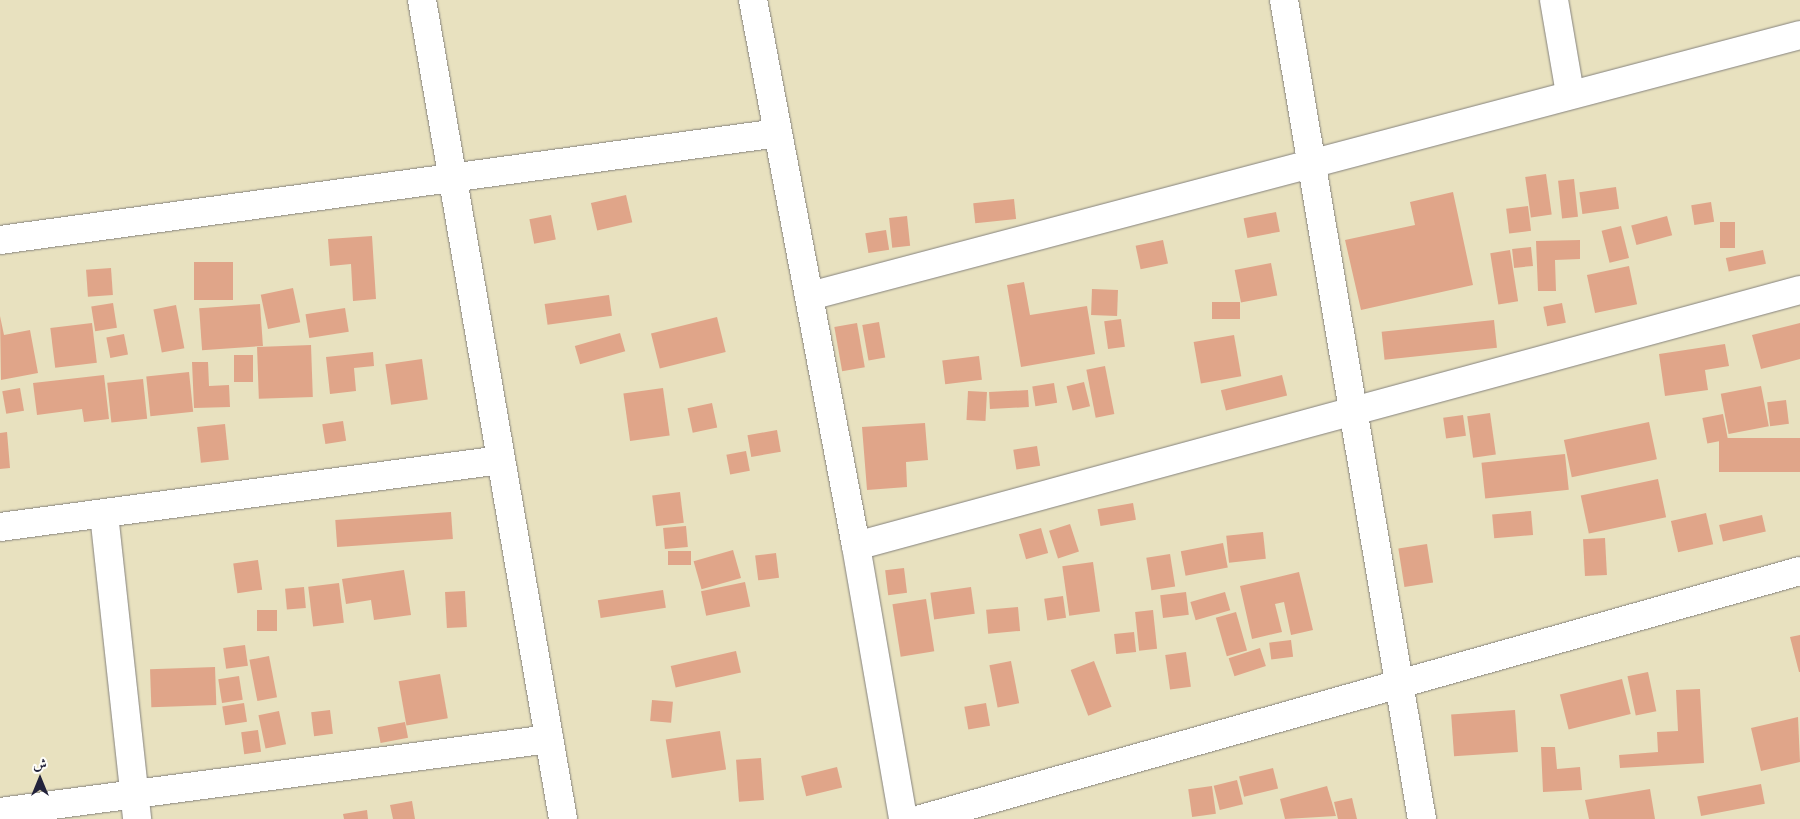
<!DOCTYPE html>
<meta charset="utf-8">
<style>
body{margin:0}
#map{position:relative;width:1800px;height:819px;overflow:hidden;background:#e8e1bf;font-family:"EB Garamond",Amiri,serif}
div>[style]{position:absolute}
.building>*{inset:0;background:#e0a589;transform-origin:0 0}
.roads{filter:drop-shadow(0 0 1px #85827d) drop-shadow(0 0 1px #85827d)}
.minor>*{height:28px;margin:-14px;padding:0 14px;transform-origin:14px;border-radius:14px;background:#fff}
span{translate:-50% -50%;white-space:nowrap;text-align:center;line-height:1.15;-webkit-text-stroke:4px #fdfcf7;paint-order:stroke}
.north{position:absolute;left:15px;top:754px;width:50px;height:50px;-webkit-text-stroke:4px #fdfcf7;paint-order:stroke;rotate:0deg;font-size:14px;font-weight:700;line-height:20px;text-align:center;color:#22223b}
.north::after{content:'';display:block;margin:auto;width:18px;height:22px;background:#22223b;clip-path:polygon(50% 0,100% 100%,50% 72%,0 100%)}
</style>
<div id="map">
<div class="building">
<div style="left:1546px;top:174px;width:41px;height:21px;rotate:82deg"></div>
<div style="left:1574px;top:179px;width:38px;height:16px;rotate:84deg"></div>
<div style="left:1616px;top:187px;width:22px;height:37px;rotate:82deg"></div>
<div style="clip-path:polygon(1453px 192px,1473px 285px,1361px 310px,1345px 240px,1415px 225px,1410px 202px)"></div>
<div style="left:626px;top:195px;width:28px;height:36px;rotate:77deg"></div>
<div style="left:1014px;top:199px;width:20px;height:41px;rotate:84deg"></div>
<div style="left:1711px;top:202px;width:20px;height:20px;rotate:81deg"></div>
<div style="left:1528px;top:206px;width:25px;height:22px;rotate:83deg"></div>
<div style="left:1276px;top:212px;width:20px;height:33px;rotate:79deg"></div>
<div style="left:551px;top:215px;width:25px;height:22px;rotate:79deg"></div>
<div style="left:907px;top:216px;width:30px;height:18px;rotate:84deg"></div>
<div style="left:1667px;top:216px;width:20px;height:37px;rotate:75deg"></div>
<div style="left:1720px;top:222px;width:15px;height:26px"></div>
<div style="left:1621px;top:226px;width:33px;height:20px;rotate:76deg"></div>
<div style="left:886px;top:230px;width:20px;height:21px;rotate:81deg"></div>
<div style="clip-path:polygon(372px 236px,376px 299px,353px 301px,351px 264px,330px 266px,328px 239px)"></div>
<div style="left:1163px;top:240px;width:24px;height:28px;rotate:78deg"></div>
<div style="clip-path:polygon(1580px 240px,1580px 259px,1555px 260px,1556px 291px,1538px 291px,1536px 241px)"></div>
<div style="left:1531px;top:247px;width:19px;height:19px;rotate:84deg"></div>
<div style="left:1510px;top:250px;width:52px;height:20px;rotate:81deg"></div>
<div style="left:1763px;top:250px;width:14px;height:38px;rotate:78deg"></div>
<div style="left:194px;top:262px;width:39px;height:38px"></div>
<div style="left:1271px;top:263px;width:33px;height:37px;rotate:79deg"></div>
<div style="left:1629px;top:266px;width:39px;height:43px;rotate:78deg"></div>
<div style="left:111px;top:268px;width:27px;height:25px;rotate:86deg"></div>
<div style="clip-path:polygon(1024px 282px,1030px 315px,1087px 306px,1095px 354px,1021px 367px,1007px 285px)"></div>
<div style="left:293px;top:288px;width:35px;height:33px;rotate:78deg"></div>
<div style="left:1092px;top:289px;width:26px;height:26px;rotate:2deg"></div>
<div style="left:609px;top:295px;width:21px;height:65px;rotate:82deg"></div>
<div style="left:1240px;top:302px;width:17px;height:28px;rotate:90deg"></div>
<div style="left:113px;top:303px;width:25px;height:22px;rotate:81deg"></div>
<div style="left:1562px;top:303px;width:20px;height:19px;rotate:79deg"></div>
<div style="left:260px;top:304px;width:42px;height:61px;rotate:86deg"></div>
<div style="left:176px;top:305px;width:44px;height:23px;rotate:79deg"></div>
<div style="left:345px;top:308px;width:24px;height:40px;rotate:81deg"></div>
<div style="clip-path:polygon(0 316px,4px 335px,30px 330px,38px 373px,1px 380px)"></div>
<div style="left:717px;top:317px;width:36px;height:68px;rotate:76deg"></div>
<div style="left:1121px;top:319px;width:28px;height:17px;rotate:82deg"></div>
<div style="left:1494px;top:320px;width:28px;height:113px;rotate:84deg"></div>
<div style="left:879px;top:322px;width:36px;height:17px;rotate:80deg"></div>
<div style="left:92px;top:323px;width:40px;height:42px;rotate:83deg"></div>
<div style="left:857px;top:323px;width:45px;height:23px;rotate:80deg"></div>
<div style="clip-path:polygon(1800px 323px,1800px 359px,1761px 369px,1752px 335px)"></div>
<div style="left:620px;top:333px;width:19px;height:47px;rotate:74deg"></div>
<div style="left:124px;top:334px;width:21px;height:18px;rotate:79deg"></div>
<div style="left:1234px;top:335px;width:42px;height:41px;rotate:80deg"></div>
<div style="clip-path:polygon(1725px 344px,1729px 366px,1705px 370px,1708px 390px,1665px 396px,1659px 354px)"></div>
<div style="left:311px;top:345px;width:52px;height:54px;rotate:88deg"></div>
<div style="clip-path:polygon(373px 352px,374px 366px,354px 368px,356px 391px,330px 394px,326px 357px)"></div>
<div style="left:234px;top:355px;width:19px;height:27px"></div>
<div style="left:979px;top:356px;width:24px;height:37px;rotate:83deg"></div>
<div style="left:422px;top:359px;width:41px;height:37px;rotate:82deg"></div>
<div style="clip-path:polygon(192px 362px,208px 362px,209px 386px,229px 385px,230px 407px,194px 408px)"></div>
<div style="left:1105px;top:366px;width:49px;height:19px;rotate:79deg"></div>
<div style="left:189px;top:372px;width:40px;height:43px;rotate:84deg"></div>
<div style="clip-path:polygon(104px 375px,109px 419px,84px 422px,82px 409px,37px 415px,33px 383px)"></div>
<div style="left:1282px;top:375px;width:21px;height:63px;rotate:76deg"></div>
<div style="left:143px;top:379px;width:40px;height:36px;rotate:84deg"></div>
<div style="left:1084px;top:382px;width:25px;height:18px;rotate:76deg"></div>
<div style="left:1054px;top:383px;width:20px;height:22px;rotate:81deg"></div>
<div style="left:1761px;top:386px;width:41px;height:41px;rotate:79deg"></div>
<div style="left:20px;top:388px;width:23px;height:18px;rotate:80deg"></div>
<div style="left:663px;top:388px;width:48px;height:40px;rotate:82deg"></div>
<div style="left:1028px;top:390px;width:17px;height:39px;rotate:87deg"></div>
<div style="left:968px;top:391px;width:19px;height:29px;rotate:3deg"></div>
<div style="left:1786px;top:400px;width:24px;height:19px;rotate:83deg"></div>
<div style="left:712px;top:403px;width:25px;height:25px;rotate:78deg"></div>
<div style="left:1490px;top:413px;width:42px;height:23px;rotate:82deg"></div>
<div style="left:1723px;top:414px;width:26px;height:21px;rotate:79deg"></div>
<div style="left:1463px;top:415px;width:21px;height:20px;rotate:82deg"></div>
<div style="left:343px;top:421px;width:20px;height:21px;rotate:81deg"></div>
<div style="left:1649px;top:422px;width:38px;height:87px;rotate:78deg"></div>
<div style="clip-path:polygon(925px 423px,928px 460px,906px 462px,907px 487px,867px 490px,862px 427px)"></div>
<div style="left:225px;top:424px;width:36px;height:28px;rotate:84deg"></div>
<div style="left:777px;top:430px;width:22px;height:30px;rotate:80deg"></div>
<div style="clip-path:polygon(7px 432px,10px 468px,0 469px,0 433px)"></div>
<div style="left:1800px;top:438px;width:34px;height:81px;rotate:90deg"></div>
<div style="left:1037px;top:446px;width:20px;height:24px;rotate:81deg"></div>
<div style="left:746px;top:451px;width:20px;height:20px;rotate:79deg"></div>
<div style="left:1565px;top:454px;width:36px;height:84px;rotate:84deg"></div>
<div style="left:1658px;top:479px;width:39px;height:79px;rotate:78deg"></div>
<div style="left:680px;top:492px;width:31px;height:28px;rotate:83deg"></div>
<div style="left:1133px;top:503px;width:17px;height:36px;rotate:80deg"></div>
<div style="left:1531px;top:511px;width:24px;height:39px;rotate:85deg"></div>
<div style="left:451px;top:512px;width:27px;height:116px;rotate:86deg"></div>
<div style="left:1706px;top:513px;width:32px;height:36px;rotate:77deg"></div>
<div style="left:1762px;top:515px;width:17px;height:44px;rotate:77deg"></div>
<div style="left:1070px;top:524px;width:29px;height:22px;rotate:72deg"></div>
<div style="left:686px;top:526px;width:21px;height:23px;rotate:85deg"></div>
<div style="left:1041px;top:528px;width:26px;height:23px;rotate:74deg"></div>
<div style="left:1263px;top:532px;width:27px;height:37px;rotate:84deg"></div>
<div style="left:1605px;top:538px;width:37px;height:22px;rotate:87deg"></div>
<div style="left:1223px;top:543px;width:25px;height:43px;rotate:79deg"></div>
<div style="left:1427px;top:544px;width:39px;height:29px;rotate:81deg"></div>
<div style="left:733px;top:550px;width:29px;height:41px;rotate:74deg"></div>
<div style="left:668px;top:551px;width:23px;height:14px"></div>
<div style="left:776px;top:553px;width:25px;height:21px;rotate:83deg"></div>
<div style="left:1170px;top:554px;width:33px;height:24px;rotate:81deg"></div>
<div style="left:258px;top:560px;width:30px;height:25px;rotate:82deg"></div>
<div style="left:1093px;top:562px;width:50px;height:31px;rotate:82deg"></div>
<div style="left:904px;top:568px;width:25px;height:19px;rotate:83deg"></div>
<div style="clip-path:polygon(404px 570px,411px 615px,374px 620px,371px 600px,346px 604px,342px 579px)"></div>
<div style="clip-path:polygon(1299px 572px,1313px 630px,1291px 635px,1284px 602px,1275px 604px,1282px 632px,1252px 639px,1240px 586px)"></div>
<div style="left:745px;top:582px;width:25px;height:45px;rotate:78deg"></div>
<div style="left:339px;top:583px;width:40px;height:31px;rotate:83deg"></div>
<div style="left:304px;top:587px;width:21px;height:19px;rotate:85deg"></div>
<div style="left:971px;top:587px;width:27px;height:41px;rotate:82deg"></div>
<div style="left:663px;top:590px;width:18px;height:66px;rotate:81deg"></div>
<div style="left:465px;top:591px;width:36px;height:20px;rotate:87deg"></div>
<div style="left:1186px;top:592px;width:23px;height:26px;rotate:83deg"></div>
<div style="left:1225px;top:592px;width:19px;height:36px;rotate:74deg"></div>
<div style="left:1063px;top:596px;width:22px;height:19px;rotate:82deg"></div>
<div style="left:926px;top:599px;width:53px;height:34px;rotate:81deg"></div>
<div style="left:1018px;top:607px;width:24px;height:32px;rotate:85deg"></div>
<div style="left:277px;top:610px;width:21px;height:20px;rotate:90deg"></div>
<div style="left:1153px;top:610px;width:39px;height:18px;rotate:84deg"></div>
<div style="left:1236px;top:612px;width:40px;height:21px;rotate:74deg"></div>
<div style="left:1134px;top:632px;width:20px;height:20px;rotate:84deg"></div>
<div style="clip-path:polygon(1800px 635px,1800px 672px,1799px 672px,1790px 637px)"></div>
<div style="left:1291px;top:640px;width:17px;height:22px;rotate:83deg"></div>
<div style="left:245px;top:645px;width:21px;height:22px;rotate:82deg"></div>
<div style="left:1260px;top:648px;width:19px;height:33px;rotate:72deg"></div>
<div style="left:736px;top:651px;width:22px;height:67px;rotate:77deg"></div>
<div style="left:1186px;top:652px;width:35px;height:21px;rotate:82deg"></div>
<div style="left:269px;top:656px;width:42px;height:20px;rotate:79deg"></div>
<div style="left:1011px;top:661px;width:43px;height:22px;rotate:79deg"></div>
<div style="left:1094px;top:661px;width:49px;height:25px;rotate:69deg"></div>
<div style="left:215px;top:667px;width:38px;height:65px;rotate:88deg"></div>
<div style="left:1648px;top:672px;width:40px;height:21px;rotate:78deg"></div>
<div style="left:440px;top:674px;width:45px;height:42px;rotate:80deg"></div>
<div style="left:239px;top:676px;width:24px;height:21px;rotate:81deg"></div>
<div style="left:1622px;top:679px;width:36px;height:64px;rotate:76deg"></div>
<div style="clip-path:polygon(1700px 689px,1704px 763px,1620px 768px,1619px 755px,1658px 752px,1657px 732px,1678px 731px,1676px 690px)"></div>
<div style="left:652px;top:700px;width:21px;height:21px;rotate:5deg"></div>
<div style="left:244px;top:703px;width:19px;height:22px;rotate:81deg"></div>
<div style="left:986px;top:703px;width:23px;height:22px;rotate:80deg"></div>
<div style="left:330px;top:710px;width:24px;height:19px;rotate:83deg"></div>
<div style="left:1515px;top:710px;width:42px;height:64px;rotate:86deg"></div>
<div style="left:279px;top:711px;width:34px;height:21px;rotate:78deg"></div>
<div style="clip-path:polygon(1798px 717px,1800px 762px,1761px 771px,1751px 728px)"></div>
<div style="left:405px;top:722px;width:16px;height:28px;rotate:79deg"></div>
<div style="left:258px;top:730px;width:22px;height:17px;rotate:82deg"></div>
<div style="left:720px;top:731px;width:39px;height:55px;rotate:81deg"></div>
<div style="clip-path:polygon(1541px 747px,1555px 747px,1557px 769px,1580px 767px,1582px 790px,1543px 792px)"></div>
<div style="left:761px;top:758px;width:42px;height:25px;rotate:86deg"></div>
<div style="left:837px;top:767px;width:21px;height:37px;rotate:76deg"></div>
<div style="left:1273px;top:768px;width:21px;height:35px;rotate:76deg"></div>
<div style="left:1237px;top:780px;width:25px;height:24px;rotate:76deg"></div>
<div style="left:1761px;top:784px;width:20px;height:65px;rotate:79deg"></div>
<div style="left:1212px;top:786px;width:28px;height:24px;rotate:82deg"></div>
<div style="clip-path:polygon(1327px 786px,1336px 816px,1285px 819px,1280px 799px)"></div>
<div style="clip-path:polygon(1650px 789px,1655px 819px,1589px 819px,1585px 800px)"></div>
<div style="clip-path:polygon(1352px 798px,1357px 819px,1338px 819px,1334px 802px)"></div>
<div style="clip-path:polygon(412px 801px,415px 819px,393px 819px,390px 805px)"></div>
<div style="clip-path:polygon(367px 810px,368px 819px,344px 819px,343px 814px)"></div>
</div>
<div class="roads">
<div class="minor">
<div style="left:422px;top:0;width:831px;rotate:80.23deg"></div>
<div style="left:753px;top:0;width:556px;rotate:79.32deg"></div>
<div style="left:856px;top:546px;width:277px;rotate:80.2deg"></div>
<div style="left:1284px;top:0;width:831px;rotate:80.44deg"></div>
<div style="left:1554px;top:0;width:95px;rotate:80.3deg"></div>
<div style="left:0;top:240px;width:785px;rotate:-7.83deg"></div>
<div style="left:810px;top:296px;width:1024px;rotate:-14.77deg"></div>
<div style="left:104px;top:514px;width:307px;rotate:83.8deg"></div>
<div style="left:0;top:527px;width:505px;rotate:-7.62deg"></div>
<div style="left:856px;top:546px;width:978px;rotate:-15.17deg"></div>
<div style="left:0;top:812px;width:554px;rotate:-7.57deg"></div>
<div style="left:921px;top:819px;width:913px;rotate:-15.76deg"></div>
</div>
</div>
<div class="north">ش</div>
</div>
